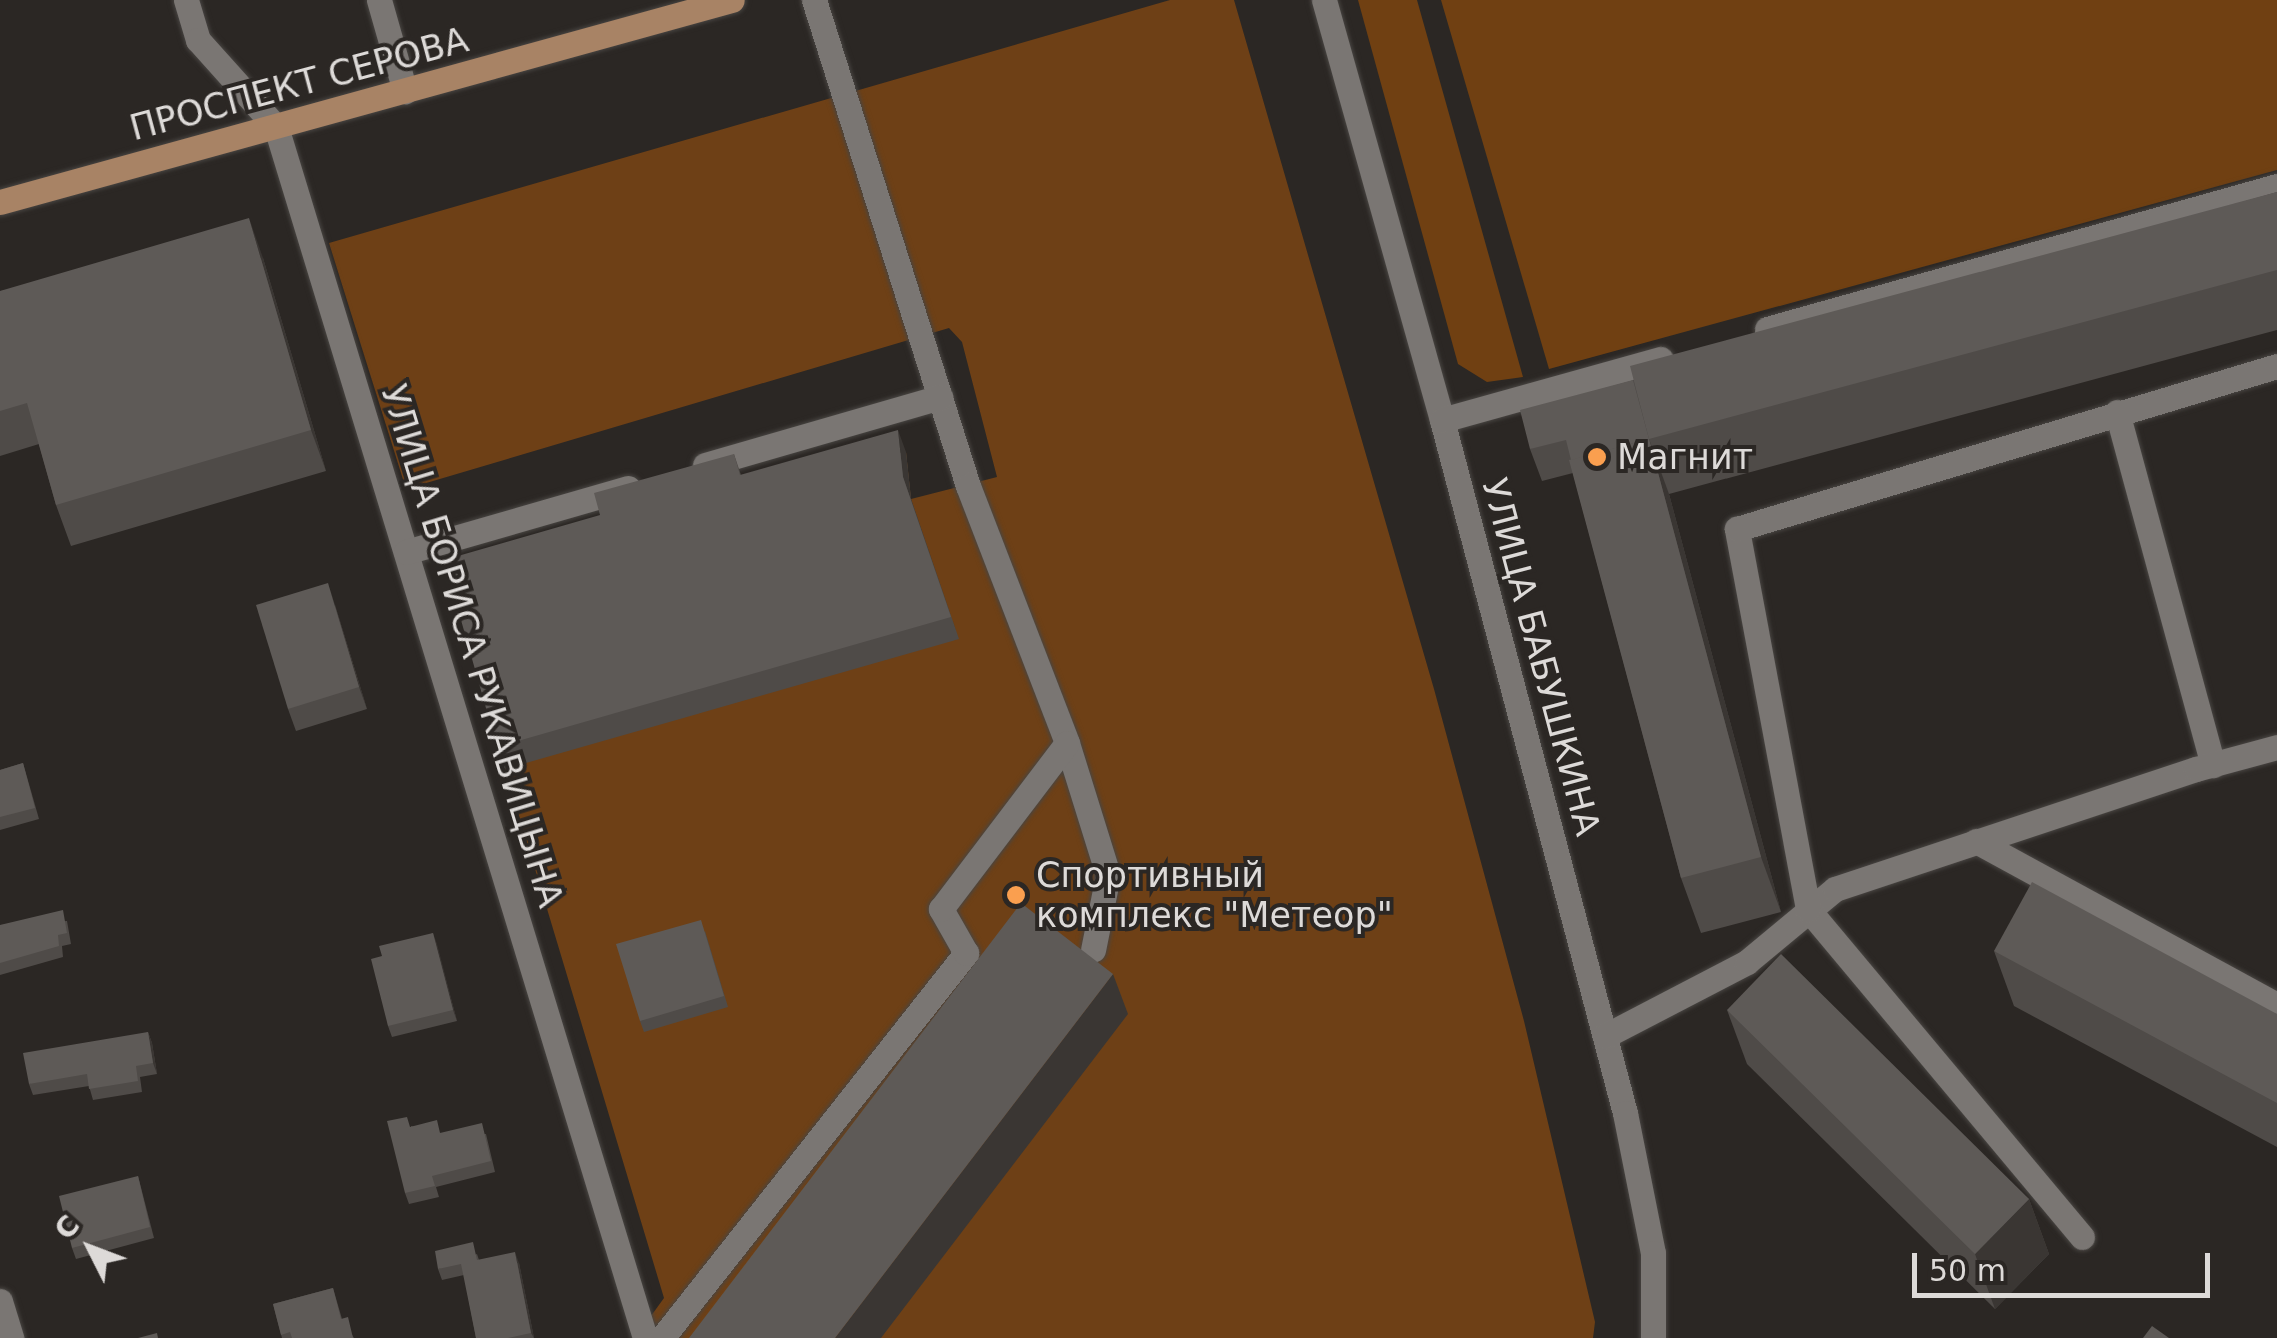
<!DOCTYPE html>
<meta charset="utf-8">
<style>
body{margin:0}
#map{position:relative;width:2277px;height:1338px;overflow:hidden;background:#2b2724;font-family:"DejaVu Sans",sans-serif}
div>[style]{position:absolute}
.green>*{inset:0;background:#6e4016}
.forest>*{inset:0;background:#704012}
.roads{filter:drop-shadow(0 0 2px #484542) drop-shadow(0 0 2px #484542)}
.minor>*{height:25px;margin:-12.5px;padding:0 12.5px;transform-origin:12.5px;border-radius:12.5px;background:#7a7673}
.major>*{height:25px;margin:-12.5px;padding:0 12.5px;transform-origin:12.5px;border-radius:12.5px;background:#a88365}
.wall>*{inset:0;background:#4f4b48}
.shaded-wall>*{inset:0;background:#3a3633}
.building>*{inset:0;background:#5e5a57}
.dots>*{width:28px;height:28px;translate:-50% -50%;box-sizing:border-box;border:5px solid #2b2724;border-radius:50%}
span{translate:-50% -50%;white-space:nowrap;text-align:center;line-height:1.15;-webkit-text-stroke:8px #2b2724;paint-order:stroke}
.street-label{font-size:35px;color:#dddad8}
.poi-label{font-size:35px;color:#dddad8}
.left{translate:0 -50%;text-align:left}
.north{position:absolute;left:40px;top:1198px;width:100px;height:100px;-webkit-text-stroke:8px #2b2724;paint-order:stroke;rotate:312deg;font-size:28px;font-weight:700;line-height:40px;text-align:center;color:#dddad8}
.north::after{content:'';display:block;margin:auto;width:35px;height:45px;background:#dddad8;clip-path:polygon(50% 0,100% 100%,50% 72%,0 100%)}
.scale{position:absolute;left:1912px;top:1253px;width:298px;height:45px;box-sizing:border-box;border:5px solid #dddad8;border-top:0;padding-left:12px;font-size:30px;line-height:35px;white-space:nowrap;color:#dddad8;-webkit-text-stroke:8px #2b2724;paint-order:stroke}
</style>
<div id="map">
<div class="green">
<div style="clip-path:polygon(1170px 0,1234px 0,1434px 689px,1524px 1021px,1595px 1322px,1593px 1338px,635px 1338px,664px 1298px,505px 769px,748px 497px,906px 452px,911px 499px,997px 477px,962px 342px,949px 328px,406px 489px,329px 243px)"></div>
</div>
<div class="forest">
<div style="clip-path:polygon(1358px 0,1417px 0,1523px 377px,1487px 382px,1458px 364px)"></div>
<div style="clip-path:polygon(1441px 0,2277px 0,2277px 170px,1549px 369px)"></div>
</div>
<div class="roads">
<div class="minor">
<div style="left:186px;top:0;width:42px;rotate:73.3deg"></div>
<div style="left:198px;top:40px;width:117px;rotate:48.1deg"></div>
<div style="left:276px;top:127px;width:1266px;rotate:73.05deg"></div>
<div style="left:379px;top:0;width:95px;rotate:74.1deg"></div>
<div style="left:814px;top:0;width:510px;rotate:72.42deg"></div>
<div style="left:968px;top:486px;width:275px;rotate:68.9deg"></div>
<div style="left:1067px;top:743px;width:138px;rotate:72.7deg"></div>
<div style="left:1108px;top:875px;width:76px;rotate:101.3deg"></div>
<div style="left:1324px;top:0;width:436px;rotate:74.3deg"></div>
<div style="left:1442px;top:420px;width:717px;rotate:75.21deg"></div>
<div style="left:1625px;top:1113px;width:143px;rotate:78.7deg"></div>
<div style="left:1653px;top:1253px;width:85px;rotate:90deg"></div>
<div style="left:1767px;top:329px;width:530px;rotate:-15.66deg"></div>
<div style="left:2117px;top:412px;width:366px;rotate:74.8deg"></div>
<div style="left:1442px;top:420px;width:227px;rotate:-15.6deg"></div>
<div style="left:705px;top:465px;width:245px;rotate:-16.1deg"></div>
<div style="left:406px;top:552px;width:231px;rotate:-16.1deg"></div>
<div style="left:1976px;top:841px;width:343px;rotate:28.6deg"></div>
<div style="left:1605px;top:1036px;width:160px;rotate:-27.5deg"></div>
<div style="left:1747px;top:962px;width:114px;rotate:-39.7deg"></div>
<div style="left:1835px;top:889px;width:380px;rotate:-18.4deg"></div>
<div style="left:2196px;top:769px;width:84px;rotate:-15.2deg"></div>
<div style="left:2082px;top:1237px;width:427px;rotate:-129.9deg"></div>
<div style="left:1808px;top:909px;width:387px;rotate:-100.6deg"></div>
<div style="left:1737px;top:529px;width:564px;rotate:-16.8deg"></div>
<div style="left:0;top:1301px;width:39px;rotate:73deg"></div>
<div style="left:662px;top:1338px;width:491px;rotate:-51.7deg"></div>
<div style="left:966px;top:953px;width:51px;rotate:-119.6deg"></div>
<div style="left:941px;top:909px;width:208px;rotate:-52.8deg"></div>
</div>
<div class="major">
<div style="left:0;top:202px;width:759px;rotate:-15.43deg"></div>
</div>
</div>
<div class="wall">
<div style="clip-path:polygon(2277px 192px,2277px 330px,1669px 494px,1781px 912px,1701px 933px,1681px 878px,1573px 473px,1542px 481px,1530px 449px,1633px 380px)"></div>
<div style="clip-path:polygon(263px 258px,326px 471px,71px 546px,56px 505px,39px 444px,0 456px,0 291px)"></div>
<div style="clip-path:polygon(906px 452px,911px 499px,959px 639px,505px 769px,497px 747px,734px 454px,741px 475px)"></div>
<div style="clip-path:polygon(335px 605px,367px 709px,296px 731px,288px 709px)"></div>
<div style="clip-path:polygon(23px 763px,39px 819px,0 830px,0 770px)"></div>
<div style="clip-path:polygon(67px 921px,71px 944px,62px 946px,63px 957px,0 975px,0 925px)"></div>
<div style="clip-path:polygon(705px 931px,728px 1007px,644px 1032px,640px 1021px)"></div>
<div style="clip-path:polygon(433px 933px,457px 1021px,392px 1037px,388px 1026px,382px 956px)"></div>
<div style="clip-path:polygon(1994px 951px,2277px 1014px,2277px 1147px,2014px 1006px)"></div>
<div style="clip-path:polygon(1727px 1010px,2029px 1199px,2049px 1254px,1995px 1309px,1747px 1064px)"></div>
<div style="clip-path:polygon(148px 1032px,152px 1043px,157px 1074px,140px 1077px,142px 1092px,93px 1100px,89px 1086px,33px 1095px,29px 1084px)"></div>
<div style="clip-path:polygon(411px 1126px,441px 1133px,486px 1134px,495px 1172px,436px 1187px,439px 1197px,409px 1204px,405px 1193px)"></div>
<div style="clip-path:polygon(138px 1176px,154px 1238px,76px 1259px,72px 1248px)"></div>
<div style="clip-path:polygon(477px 1254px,479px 1260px,519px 1263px,534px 1338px,476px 1338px,464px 1275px,442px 1280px,438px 1269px)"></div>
<div style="clip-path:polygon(333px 1288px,342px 1319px,354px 1338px,282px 1338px,273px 1304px)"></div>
</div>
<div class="shaded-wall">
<div style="clip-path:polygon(249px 218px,263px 258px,326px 471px,311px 430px)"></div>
<div style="clip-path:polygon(898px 430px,906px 452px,911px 499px,959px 639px,903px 477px)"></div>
<div style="clip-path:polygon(1649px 439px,1669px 494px,1781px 912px,1761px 857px)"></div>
<div style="clip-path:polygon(328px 583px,335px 605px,367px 709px,359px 687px)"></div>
<div style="clip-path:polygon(433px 933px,437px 944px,457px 1021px,453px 1010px)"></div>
<div style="clip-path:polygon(1113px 974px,1128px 1014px,881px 1338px,835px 1338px)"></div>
<div style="clip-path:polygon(148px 1032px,152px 1043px,157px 1074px,153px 1063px)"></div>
<div style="clip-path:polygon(2029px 1199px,2049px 1254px,1995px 1309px,1975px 1254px)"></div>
<div style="clip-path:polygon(515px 1252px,519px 1263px,534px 1338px,531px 1333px)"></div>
</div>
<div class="building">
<div style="clip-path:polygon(2277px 192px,2277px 270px,1649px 439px,1761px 857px,1681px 878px,1569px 460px,1649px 439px,1630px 366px)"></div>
<div style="clip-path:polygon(249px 218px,311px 430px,56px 505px,27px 403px,0 411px,0 291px)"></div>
<div style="clip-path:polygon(1633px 380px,1649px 439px,1571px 460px,1566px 440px,1530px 449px,1520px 410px)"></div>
<div style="clip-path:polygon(898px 430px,903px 477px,951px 617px,497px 747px,444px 560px,600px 515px,594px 493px,734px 454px,740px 475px)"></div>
<div style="clip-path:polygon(328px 583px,359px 687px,288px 709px,256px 605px)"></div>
<div style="clip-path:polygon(23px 763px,35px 808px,0 817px,0 770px)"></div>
<div style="clip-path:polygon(2032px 882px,2277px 1014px,2277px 1103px,1994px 951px)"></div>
<div style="clip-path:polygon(1021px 903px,1113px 974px,835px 1338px,689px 1338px)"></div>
<div style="clip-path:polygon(63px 910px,67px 933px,58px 935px,59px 946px,0 963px,0 925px)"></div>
<div style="clip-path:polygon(701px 920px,724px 996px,640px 1021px,616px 944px)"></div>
<div style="clip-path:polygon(433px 933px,453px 1010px,388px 1026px,371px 959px,382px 956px,379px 946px)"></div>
<div style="clip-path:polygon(1781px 954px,2029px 1199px,1975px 1254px,1727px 1010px)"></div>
<div style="clip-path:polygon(148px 1032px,153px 1063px,136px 1066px,138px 1081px,89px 1089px,87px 1074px,29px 1084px,23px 1053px)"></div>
<div style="clip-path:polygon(407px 1117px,410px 1127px,437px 1120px,440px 1133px,482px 1123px,491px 1161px,432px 1176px,435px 1186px,405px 1193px,387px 1121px)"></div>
<div style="clip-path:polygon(138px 1176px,150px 1227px,72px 1248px,59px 1196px)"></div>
<div style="clip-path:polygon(473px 1242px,477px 1260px,515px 1252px,531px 1333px,508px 1338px,476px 1338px,461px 1264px,438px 1269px,435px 1251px)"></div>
<div style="clip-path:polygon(333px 1288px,341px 1319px,348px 1317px,353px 1338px,292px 1338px,290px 1332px,281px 1335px,273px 1304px)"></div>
<div style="clip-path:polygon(2152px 1326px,2169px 1338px,2143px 1338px)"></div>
<div style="clip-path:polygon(157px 1333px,158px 1338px,138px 1338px)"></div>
</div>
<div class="dots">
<div style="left:1597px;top:457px;background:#fa9f4f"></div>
<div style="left:1016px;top:895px;background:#fa9f4f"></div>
</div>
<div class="street-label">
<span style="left:299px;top:84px;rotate:-15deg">ПРОСПЕКТ СЕРОВА</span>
<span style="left:472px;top:646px;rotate:73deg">УЛИЦА БОРИСА РУКАВИЦЫНА</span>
<span style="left:1541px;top:657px;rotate:75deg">УЛИЦА БАБУШКИНА</span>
</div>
<div class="poi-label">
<span class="left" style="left:1617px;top:457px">Магнит</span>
<span class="left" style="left:1036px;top:895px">Спортивный<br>комплекс "Метеор"</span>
</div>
<div class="north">С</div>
<div class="scale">50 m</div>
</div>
